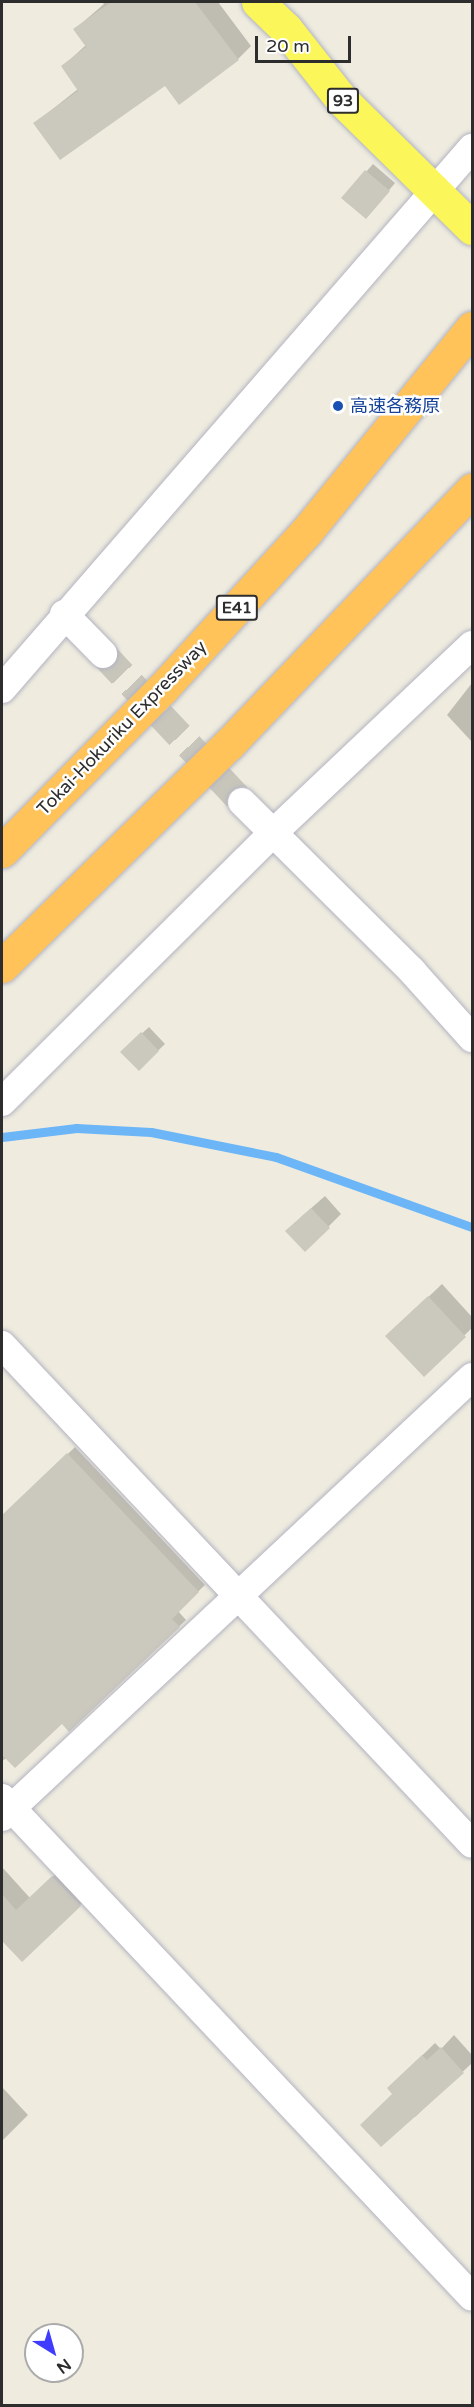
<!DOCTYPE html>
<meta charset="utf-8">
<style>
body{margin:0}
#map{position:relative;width:474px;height:2407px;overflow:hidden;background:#efecdf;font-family:"Varela Round","Noto Sans JP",sans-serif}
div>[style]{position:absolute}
.shadow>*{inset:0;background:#0003}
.stream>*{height:9px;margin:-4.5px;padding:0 4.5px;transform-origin:4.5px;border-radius:4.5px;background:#6cb6f7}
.building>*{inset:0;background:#cbc8be}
.street-tunnel>*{height:28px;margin-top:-14px;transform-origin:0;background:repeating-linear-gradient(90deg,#c8c6bb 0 28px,transparent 0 42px)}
.roads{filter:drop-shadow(0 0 2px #b3b3c1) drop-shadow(0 0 2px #b3b3c1)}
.street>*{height:28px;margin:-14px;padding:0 14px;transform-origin:14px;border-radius:14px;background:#fff}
.primary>*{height:33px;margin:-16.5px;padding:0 16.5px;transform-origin:16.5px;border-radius:16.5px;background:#fbf659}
.highway>*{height:33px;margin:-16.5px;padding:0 16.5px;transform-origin:16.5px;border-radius:16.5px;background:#ffc35a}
.dots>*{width:16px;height:16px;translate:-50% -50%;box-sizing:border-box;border:3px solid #fff;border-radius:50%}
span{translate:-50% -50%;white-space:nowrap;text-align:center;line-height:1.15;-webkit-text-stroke:5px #fff;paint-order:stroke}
.shield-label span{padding:2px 4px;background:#fff;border:2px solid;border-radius:4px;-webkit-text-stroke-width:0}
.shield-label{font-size:16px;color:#2d2d2d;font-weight:700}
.transit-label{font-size:18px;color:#164399}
.left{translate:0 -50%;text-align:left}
.street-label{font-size:18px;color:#2d2d2d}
.frame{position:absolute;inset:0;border:3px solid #2d2d2d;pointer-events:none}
.north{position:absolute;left:24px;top:2323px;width:60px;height:60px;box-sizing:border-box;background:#fff;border:2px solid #ababab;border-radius:50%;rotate:143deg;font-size:16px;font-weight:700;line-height:24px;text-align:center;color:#2d2d2d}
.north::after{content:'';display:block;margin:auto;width:21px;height:27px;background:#403cff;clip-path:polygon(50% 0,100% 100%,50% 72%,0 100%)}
.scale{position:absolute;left:255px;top:36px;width:96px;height:27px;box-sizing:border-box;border:3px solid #2d2d2d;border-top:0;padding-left:8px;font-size:18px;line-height:21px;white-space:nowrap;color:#2d2d2d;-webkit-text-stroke:4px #fff;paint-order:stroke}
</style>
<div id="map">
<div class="shadow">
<div style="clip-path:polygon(102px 2px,218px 2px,251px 46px,238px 59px,35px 123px,78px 89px,63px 66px,86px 45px,75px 29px,104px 4px)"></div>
<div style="clip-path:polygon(373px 164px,395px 183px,372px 211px,343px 198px)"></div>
<div style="clip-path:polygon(472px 683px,472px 742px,447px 715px)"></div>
<div style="clip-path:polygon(149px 1027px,165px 1044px,139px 1069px,122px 1052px)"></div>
<div style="clip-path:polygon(325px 1196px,341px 1214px,305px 1250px,300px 1218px)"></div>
<div style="clip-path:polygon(442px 1284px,472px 1317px,472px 1328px,424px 1375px,400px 1324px)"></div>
<div style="clip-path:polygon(75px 1447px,205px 1585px,178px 1611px,186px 1620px,69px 1730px,62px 1722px,2px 1761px,2px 1518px)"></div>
<div style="clip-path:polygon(66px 1864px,93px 1893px,22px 1960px,2px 1937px,2px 1867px,30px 1898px)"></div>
<div style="clip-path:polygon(454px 2035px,472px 2055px,472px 2063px,415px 2117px,394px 2094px,402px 2075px,435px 2043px,441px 2049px)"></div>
<div style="clip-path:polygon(2px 2087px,28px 2115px,2px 2141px)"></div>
</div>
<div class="stream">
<div style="left:2px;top:1137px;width:75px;rotate:-6.9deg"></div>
<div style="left:76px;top:1128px;width:75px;rotate:3.1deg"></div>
<div style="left:151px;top:1132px;width:127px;rotate:11.3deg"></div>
<div style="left:276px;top:1157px;width:208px;rotate:19.7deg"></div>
</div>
<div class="building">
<div style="clip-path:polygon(111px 2px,195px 2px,239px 60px,179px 105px,165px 86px,60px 160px,33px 123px,78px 91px,61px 66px,86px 47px,73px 29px)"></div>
<div style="clip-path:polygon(365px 170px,390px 191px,366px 219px,341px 198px)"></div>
<div style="clip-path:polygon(141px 1032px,159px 1051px,139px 1071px,120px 1052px)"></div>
<div style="clip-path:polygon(311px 1208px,330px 1228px,305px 1252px,285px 1231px)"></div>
<div style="clip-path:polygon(428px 1296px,466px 1337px,424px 1377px,385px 1336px)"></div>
<div style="clip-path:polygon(67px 1453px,199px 1592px,172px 1619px,180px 1627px,69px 1732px,62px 1724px,15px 1768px,2px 1755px,2px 1515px)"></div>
<div style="clip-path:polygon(52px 1876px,81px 1906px,22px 1962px,2px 1941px,2px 1894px,16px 1910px)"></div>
<div style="clip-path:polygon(441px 2047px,464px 2073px,381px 2147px,360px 2125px,392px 2094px,387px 2088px,422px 2055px,427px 2060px)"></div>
</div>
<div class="street-tunnel">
<div style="left:103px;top:654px;width:203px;rotate:46.8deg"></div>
</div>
<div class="roads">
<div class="street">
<div style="left:64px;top:614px;width:56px;rotate:45.7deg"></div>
<div style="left:2px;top:689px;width:717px;rotate:-49.02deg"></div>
<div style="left:242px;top:802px;width:240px;rotate:44.8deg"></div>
<div style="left:412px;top:971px;width:90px;rotate:48.2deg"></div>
<div style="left:2px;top:1102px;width:380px;rotate:-44.8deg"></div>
<div style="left:272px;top:834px;width:275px;rotate:-43.4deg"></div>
<div style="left:2px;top:1345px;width:685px;rotate:46.71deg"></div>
<div style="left:2px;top:1798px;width:685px;rotate:46.71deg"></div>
<div style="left:2px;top:1817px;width:644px;rotate:-43.11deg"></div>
</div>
<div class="primary">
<div style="left:258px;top:2px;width:39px;rotate:44deg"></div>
<div style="left:286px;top:29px;width:89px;rotate:51.8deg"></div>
<div style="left:341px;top:99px;width:184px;rotate:44.6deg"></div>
</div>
<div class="highway">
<div style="left:2px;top:851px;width:228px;rotate:-45.4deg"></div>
<div style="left:162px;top:689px;width:213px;rotate:-47.5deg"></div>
<div style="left:306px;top:532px;width:263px;rotate:-50.9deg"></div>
<div style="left:2px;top:966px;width:318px;rotate:-44.4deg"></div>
<div style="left:229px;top:744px;width:352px;rotate:-46.3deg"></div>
</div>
</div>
<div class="dots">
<div style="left:338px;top:406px;background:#1a4fb4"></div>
</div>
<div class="shield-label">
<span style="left:343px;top:101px">93</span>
<span style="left:237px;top:608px">E41</span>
</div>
<div class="transit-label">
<span class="left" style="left:350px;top:406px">高速各務原</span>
</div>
<div class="street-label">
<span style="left:122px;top:728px;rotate:-46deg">Tokai-Hokuriku Expressway</span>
</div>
<div class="frame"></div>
<div class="north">N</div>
<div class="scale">20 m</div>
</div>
